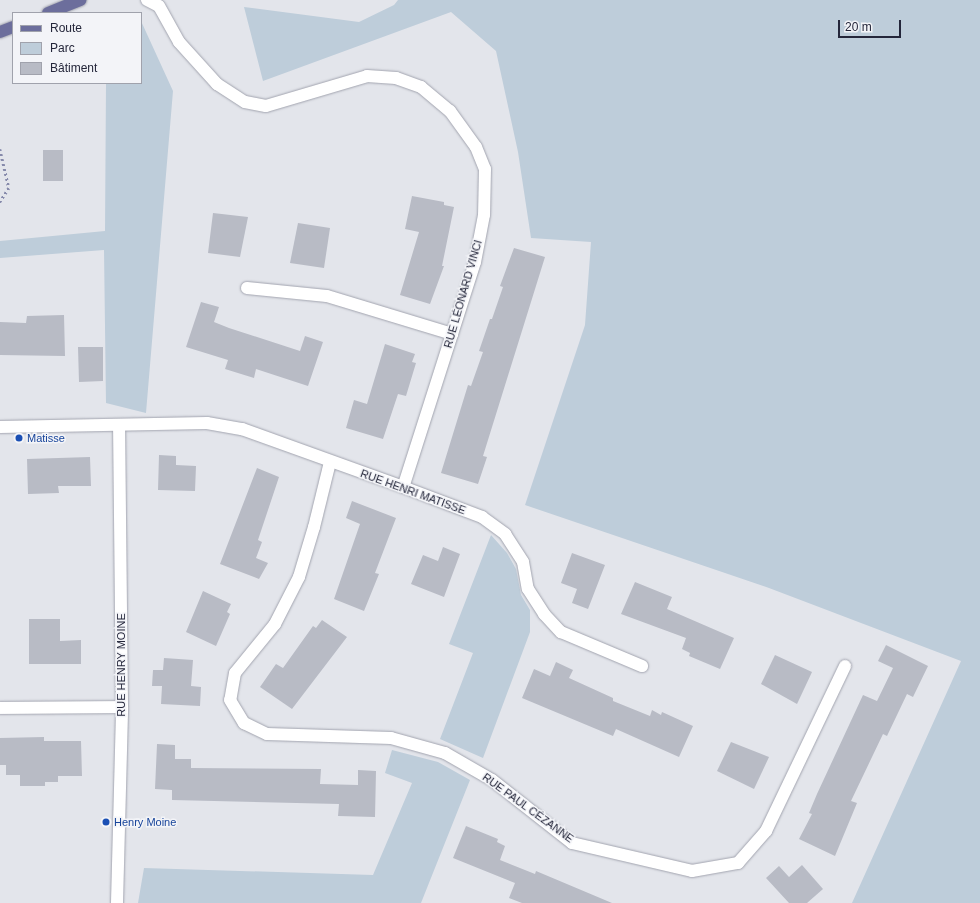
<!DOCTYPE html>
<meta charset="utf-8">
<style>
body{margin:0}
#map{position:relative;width:980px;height:903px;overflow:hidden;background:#e3e5eb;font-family:Arial,sans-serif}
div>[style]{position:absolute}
.green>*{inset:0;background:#becdda}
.building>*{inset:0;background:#b8bbc5}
.path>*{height:2.5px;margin-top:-1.25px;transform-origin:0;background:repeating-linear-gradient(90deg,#868aab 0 2px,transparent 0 5px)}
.roads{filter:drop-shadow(0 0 1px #a2a4af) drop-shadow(0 0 1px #a2a4af)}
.street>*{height:12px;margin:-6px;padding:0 6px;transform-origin:6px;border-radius:6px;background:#fff}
.primary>*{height:12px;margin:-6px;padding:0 6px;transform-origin:6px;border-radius:6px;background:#6c6e9c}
.dots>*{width:11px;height:11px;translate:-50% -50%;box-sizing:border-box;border:2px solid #f3f4f8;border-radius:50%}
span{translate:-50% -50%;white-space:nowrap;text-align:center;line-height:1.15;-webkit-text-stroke:3px #f3f4f8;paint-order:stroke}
.street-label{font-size:11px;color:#24263a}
.transit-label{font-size:11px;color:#164399}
.left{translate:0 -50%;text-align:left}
.legend{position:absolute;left:12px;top:12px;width:130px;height:72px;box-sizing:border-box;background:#f3f4f8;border:1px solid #a0a2ac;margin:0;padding:5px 7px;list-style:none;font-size:12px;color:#24263a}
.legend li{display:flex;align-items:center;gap:8px;height:20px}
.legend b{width:20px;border:1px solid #a0a2ac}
.scale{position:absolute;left:838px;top:20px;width:63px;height:18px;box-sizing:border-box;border:2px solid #24263a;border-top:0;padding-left:5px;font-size:12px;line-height:14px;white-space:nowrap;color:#24263a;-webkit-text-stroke:3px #f3f4f8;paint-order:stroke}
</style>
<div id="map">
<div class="green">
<div style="clip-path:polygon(398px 0,980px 0,980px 903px,852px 903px,961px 661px,769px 588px,525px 505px,585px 325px,591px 242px,531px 238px,518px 152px,496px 51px,451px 12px,263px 81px,244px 7px,359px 22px,394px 5px)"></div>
<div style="clip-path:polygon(141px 21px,173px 91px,146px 413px,106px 403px,104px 250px,0 258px,0 241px,105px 231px,106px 83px,141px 83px)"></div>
<div style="clip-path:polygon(491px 535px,507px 553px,516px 569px,521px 595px,530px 610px,530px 632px,483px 758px,440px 739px,473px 653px,449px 644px)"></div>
<div style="clip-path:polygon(392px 750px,438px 762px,470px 780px,421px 903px,138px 903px,144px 868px,373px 875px,412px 783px,385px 773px)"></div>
</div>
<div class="building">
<div style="clip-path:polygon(43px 150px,63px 150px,63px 181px,43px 181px)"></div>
<div style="clip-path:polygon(412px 196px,444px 202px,444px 205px,454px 207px,442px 266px,444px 266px,430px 304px,400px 295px,419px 232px,405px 229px)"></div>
<div style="clip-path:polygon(213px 213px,248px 217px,240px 257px,208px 253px)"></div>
<div style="clip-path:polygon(298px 223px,330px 228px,324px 268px,290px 263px)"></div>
<div style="clip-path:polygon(514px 248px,545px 257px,483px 456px,487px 457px,478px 484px,441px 473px,468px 385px,471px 386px,483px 352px,479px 351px,490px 319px,492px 319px,503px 287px,500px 286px)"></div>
<div style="clip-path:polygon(201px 302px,219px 307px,214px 322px,229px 328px,300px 351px,305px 336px,323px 342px,308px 386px,256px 369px,254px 378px,225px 369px,228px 360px,186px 347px)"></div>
<div style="clip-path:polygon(64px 315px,65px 356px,0 355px,0 322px,26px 323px,27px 316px)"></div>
<div style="clip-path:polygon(385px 344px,415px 354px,412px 362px,416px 363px,406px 396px,398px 394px,383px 439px,346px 428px,354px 400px,367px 404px)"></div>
<div style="clip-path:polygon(78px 347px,103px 347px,103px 381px,79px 382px)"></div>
<div style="clip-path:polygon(159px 455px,176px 456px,176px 465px,196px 466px,195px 491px,158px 490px)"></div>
<div style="clip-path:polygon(90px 457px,91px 486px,58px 486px,59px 493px,28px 494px,27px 459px)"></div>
<div style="clip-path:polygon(257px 468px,279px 477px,258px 540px,262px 542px,256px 558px,268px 563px,259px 579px,220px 564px)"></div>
<div style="clip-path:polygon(352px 501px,396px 518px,375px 573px,379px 574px,364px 611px,334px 599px,360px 524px,346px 518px)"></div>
<div style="clip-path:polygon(443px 547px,460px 554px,444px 597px,411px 584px,423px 555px,438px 561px)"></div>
<div style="clip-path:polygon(572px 553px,605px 565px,588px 609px,572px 603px,577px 589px,561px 583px)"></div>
<div style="clip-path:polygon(635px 582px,672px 597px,667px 609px,734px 638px,720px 669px,689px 656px,690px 653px,682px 649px,686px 638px,621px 614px)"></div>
<div style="clip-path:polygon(203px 591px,231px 604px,227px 612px,230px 614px,216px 646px,186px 632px)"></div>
<div style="clip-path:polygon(29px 619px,60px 619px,60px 641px,81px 640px,81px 664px,29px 664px)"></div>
<div style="clip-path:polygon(322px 620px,347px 637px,292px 709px,260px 687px,276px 664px,283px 668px,313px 626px,316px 628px)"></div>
<div style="clip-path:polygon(886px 645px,928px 666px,913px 697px,907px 694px,887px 736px,883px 734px,851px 801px,857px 803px,835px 856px,799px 839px,812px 814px,809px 813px,817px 794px,863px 695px,877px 701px,893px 668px,878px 661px)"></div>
<div style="clip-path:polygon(775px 655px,812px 672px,797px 704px,761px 684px)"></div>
<div style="clip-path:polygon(164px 658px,193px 660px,191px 686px,201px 687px,200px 706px,161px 704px,162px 686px,152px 686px,153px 670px,163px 670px)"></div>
<div style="clip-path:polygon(556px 662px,573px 670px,569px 678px,613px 698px,613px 701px,650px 716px,652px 710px,661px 715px,662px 712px,693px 726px,679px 757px,616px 729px,613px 736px,522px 698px,534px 669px,550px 676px)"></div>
<div style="clip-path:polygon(44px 737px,44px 741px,81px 741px,82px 776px,58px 776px,58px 782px,45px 782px,45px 786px,20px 786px,20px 775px,6px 775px,6px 765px,0 765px,0 738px)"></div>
<div style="clip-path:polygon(731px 742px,769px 757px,754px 789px,717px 771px)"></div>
<div style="clip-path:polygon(157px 744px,175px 745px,175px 759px,191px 759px,191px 768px,321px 769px,320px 784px,358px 785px,358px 770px,376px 771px,375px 817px,338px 816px,339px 804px,172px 800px,172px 790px,155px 789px)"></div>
<div style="clip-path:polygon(466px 826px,498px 839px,497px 842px,505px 846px,500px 860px,535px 874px,536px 871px,612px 903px,522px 903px,509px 898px,515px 883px,453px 858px)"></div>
<div style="clip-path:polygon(802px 865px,823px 889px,807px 903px,789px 903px,766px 878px,779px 866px,789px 877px)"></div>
</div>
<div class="path">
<div style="left:0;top:149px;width:40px;rotate:77deg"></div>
<div style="left:9px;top:188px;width:17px;rotate:123deg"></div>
</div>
<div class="roads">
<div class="street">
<div style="left:147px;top:0;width:13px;rotate:27deg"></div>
<div style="left:159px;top:6px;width:41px;rotate:60.9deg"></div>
<div style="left:179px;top:42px;width:57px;rotate:47.9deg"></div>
<div style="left:217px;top:84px;width:33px;rotate:33deg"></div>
<div style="left:245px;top:102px;width:21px;rotate:11deg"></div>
<div style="left:266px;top:106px;width:105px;rotate:-16.5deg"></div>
<div style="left:367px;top:76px;width:29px;rotate:4deg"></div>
<div style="left:396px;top:78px;width:27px;rotate:20deg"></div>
<div style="left:421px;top:87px;width:38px;rotate:40deg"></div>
<div style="left:450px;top:111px;width:44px;rotate:54.2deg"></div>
<div style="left:476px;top:147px;width:24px;rotate:68deg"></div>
<div style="left:485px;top:169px;width:46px;rotate:91.2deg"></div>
<div style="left:484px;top:215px;width:48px;rotate:100.8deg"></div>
<div style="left:475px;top:262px;width:236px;rotate:107.7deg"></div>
<div style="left:247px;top:288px;width:80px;rotate:5.7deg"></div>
<div style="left:327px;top:296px;width:131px;rotate:16.9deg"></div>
<div style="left:0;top:427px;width:207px;rotate:-1.1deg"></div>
<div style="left:207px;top:423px;width:36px;rotate:10deg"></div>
<div style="left:242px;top:429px;width:171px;rotate:19.8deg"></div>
<div style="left:403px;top:487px;width:85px;rotate:20.8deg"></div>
<div style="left:482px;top:517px;width:29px;rotate:36deg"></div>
<div style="left:505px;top:534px;width:33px;rotate:57deg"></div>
<div style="left:523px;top:562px;width:27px;rotate:80deg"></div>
<div style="left:528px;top:589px;width:30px;rotate:57deg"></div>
<div style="left:544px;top:614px;width:25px;rotate:47deg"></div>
<div style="left:561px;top:632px;width:88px;rotate:22.8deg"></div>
<div style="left:330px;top:462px;width:67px;rotate:103.8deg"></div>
<div style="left:314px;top:527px;width:52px;rotate:106.7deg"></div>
<div style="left:299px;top:577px;width:53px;rotate:117.1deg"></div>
<div style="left:275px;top:624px;width:63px;rotate:129.2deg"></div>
<div style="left:235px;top:673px;width:27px;rotate:100deg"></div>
<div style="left:230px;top:700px;width:27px;rotate:59deg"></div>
<div style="left:244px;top:723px;width:25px;rotate:26deg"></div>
<div style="left:267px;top:734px;width:124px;rotate:1.8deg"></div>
<div style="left:391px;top:738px;width:56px;rotate:15.5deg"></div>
<div style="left:445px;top:753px;width:54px;rotate:29.9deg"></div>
<div style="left:492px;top:780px;width:102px;rotate:38.2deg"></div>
<div style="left:572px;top:843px;width:123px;rotate:13.1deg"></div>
<div style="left:692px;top:871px;width:47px;rotate:-9.9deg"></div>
<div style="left:738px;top:863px;width:43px;rotate:-48.8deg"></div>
<div style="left:766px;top:831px;width:183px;rotate:-64.4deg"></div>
<div style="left:0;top:708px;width:122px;rotate:-0.5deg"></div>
<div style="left:117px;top:903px;width:196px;rotate:-88.5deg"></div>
<div style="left:122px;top:707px;width:281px;rotate:-90.6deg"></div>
</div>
<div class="primary">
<div style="left:48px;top:13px;width:35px;rotate:-22deg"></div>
<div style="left:0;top:32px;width:14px;rotate:-21deg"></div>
</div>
</div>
<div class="dots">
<div style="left:19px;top:438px;background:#1a4fb4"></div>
<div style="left:106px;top:822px;background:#1a4fb4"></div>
</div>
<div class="street-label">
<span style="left:463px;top:294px;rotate:-74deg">RUE LÉONARD VINCI</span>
<span style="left:413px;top:492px;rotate:20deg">RUE HENRI MATISSE</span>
<span style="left:121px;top:665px;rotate:-90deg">RUE HENRY MOINE</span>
<span style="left:528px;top:808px;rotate:36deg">RUE PAUL CÉZANNE</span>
</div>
<div class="transit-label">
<span class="left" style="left:27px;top:438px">Matisse</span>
<span class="left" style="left:114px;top:822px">Henry Moine</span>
</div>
<ul class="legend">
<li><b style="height:5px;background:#6c6e9c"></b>Route</li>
<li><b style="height:11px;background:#becdda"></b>Parc</li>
<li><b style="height:11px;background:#b8bbc5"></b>Bâtiment</li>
</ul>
<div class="scale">20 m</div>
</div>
